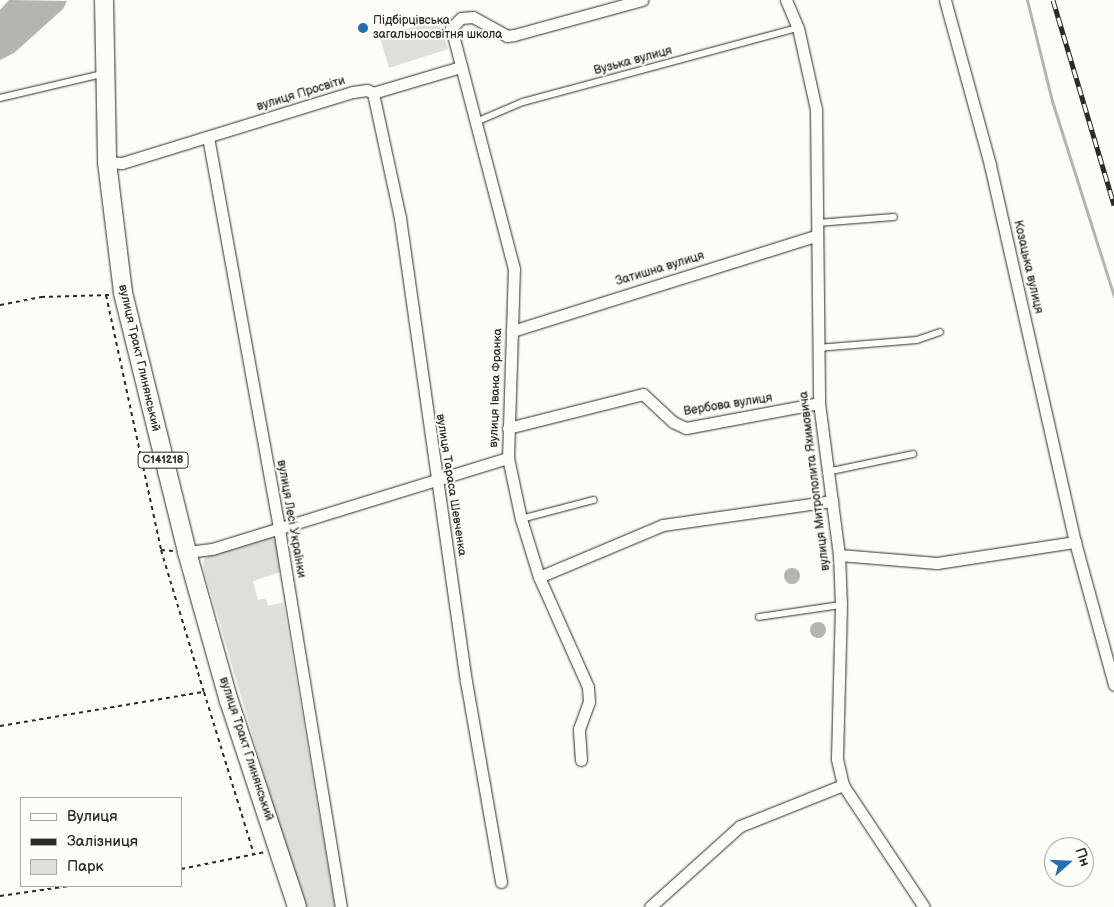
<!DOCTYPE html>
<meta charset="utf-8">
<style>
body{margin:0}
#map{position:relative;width:1114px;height:907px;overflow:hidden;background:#fdfcf7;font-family:"Balsamiq Sans",sans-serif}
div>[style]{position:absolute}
.green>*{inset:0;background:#dfdeda}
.water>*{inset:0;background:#b5b4b1}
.round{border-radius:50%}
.stream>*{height:3px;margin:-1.5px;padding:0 1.5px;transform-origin:1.5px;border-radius:1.5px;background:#b5b4b1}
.path>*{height:2px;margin-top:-1px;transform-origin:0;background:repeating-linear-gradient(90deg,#2b2b2b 0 4px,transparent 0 8px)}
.roads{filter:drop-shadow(0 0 1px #2b2b2b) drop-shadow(0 0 1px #2b2b2b)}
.lane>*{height:5.5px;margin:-2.75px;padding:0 2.75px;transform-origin:2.75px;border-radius:2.75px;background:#fdfcf7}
.street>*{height:11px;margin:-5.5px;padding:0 5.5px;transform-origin:5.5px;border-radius:5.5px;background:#fdfcf7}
.primary>*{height:18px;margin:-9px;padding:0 9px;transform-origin:9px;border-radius:9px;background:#fdfcf7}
.rail>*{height:5px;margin-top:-2.5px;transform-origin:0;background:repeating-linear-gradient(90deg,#fdfcf7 0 9px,#2b2b2b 0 18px);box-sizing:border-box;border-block:1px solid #2b2b2b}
.dots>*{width:14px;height:14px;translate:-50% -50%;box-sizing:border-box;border:2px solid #fdfcf7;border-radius:50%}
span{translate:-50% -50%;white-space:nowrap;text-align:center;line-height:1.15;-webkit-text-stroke:4px #fdfcf7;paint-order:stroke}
.shield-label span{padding:1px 4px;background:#fdfcf7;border:1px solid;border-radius:4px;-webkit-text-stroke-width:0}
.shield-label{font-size:11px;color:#2b2b2b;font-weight:700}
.poi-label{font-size:12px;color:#2b2b2b}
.left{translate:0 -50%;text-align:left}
.street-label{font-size:12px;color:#2b2b2b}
.legend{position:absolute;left:20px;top:797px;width:162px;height:90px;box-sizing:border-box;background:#fdfcf7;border:1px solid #a9a8a5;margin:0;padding:6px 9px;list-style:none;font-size:15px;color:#2b2b2b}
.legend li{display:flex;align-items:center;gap:10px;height:25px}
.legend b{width:25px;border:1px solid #a9a8a5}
.north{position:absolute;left:1044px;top:837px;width:50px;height:50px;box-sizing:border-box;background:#fdfcf7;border:1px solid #a9a8a5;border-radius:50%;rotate:70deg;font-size:14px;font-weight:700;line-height:20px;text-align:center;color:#2b2b2b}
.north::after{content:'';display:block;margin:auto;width:18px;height:22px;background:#1f6fb2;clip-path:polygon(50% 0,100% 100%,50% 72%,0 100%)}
</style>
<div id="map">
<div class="green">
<div style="clip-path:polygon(438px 19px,448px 49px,389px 68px,380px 38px)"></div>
<div style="clip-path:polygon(270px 536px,276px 541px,280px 572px,253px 581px,258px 600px,266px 598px,268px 606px,283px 602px,335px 907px,303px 907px,203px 567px,204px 559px,208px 556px)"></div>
</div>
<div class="water">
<div style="clip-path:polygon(9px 0,67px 1px,63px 9px,14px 53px,0 60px,0 10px)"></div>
<div class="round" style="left:784px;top:568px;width:16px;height:16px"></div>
<div class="round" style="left:810px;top:622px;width:16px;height:16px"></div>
</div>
<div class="stream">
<div style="left:1027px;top:0;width:104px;rotate:76.1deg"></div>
<div style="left:1052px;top:101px;width:205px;rotate:72.4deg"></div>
</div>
<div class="path">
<div style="left:106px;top:295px;width:261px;rotate:77.8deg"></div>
<div style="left:0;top:305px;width:42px;rotate:-11deg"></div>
<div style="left:41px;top:297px;width:69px;rotate:-1.7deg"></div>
<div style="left:173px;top:551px;width:12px;rotate:-175deg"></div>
<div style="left:161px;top:550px;width:148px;rotate:73.2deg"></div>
<div style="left:0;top:726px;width:207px;rotate:-9.5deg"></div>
<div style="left:204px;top:692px;width:170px;rotate:72.9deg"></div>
<div style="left:181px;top:869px;width:86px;rotate:-11.4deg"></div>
<div style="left:0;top:896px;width:70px;rotate:-8.2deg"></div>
</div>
<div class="roads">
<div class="lane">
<div style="left:0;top:98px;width:105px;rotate:-13.2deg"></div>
<div style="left:476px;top:122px;width:51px;rotate:-23.1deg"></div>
<div style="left:523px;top:102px;width:285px;rotate:-15.1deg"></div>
<div style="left:817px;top:223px;width:77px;rotate:-4.5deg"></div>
<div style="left:817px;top:348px;width:100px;rotate:-4.6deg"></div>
<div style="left:917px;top:340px;width:24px;rotate:-19deg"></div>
<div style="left:827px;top:472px;width:88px;rotate:-11.8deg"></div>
<div style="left:521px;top:519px;width:75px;rotate:-14.6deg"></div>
<div style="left:759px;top:617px;width:83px;rotate:-8.3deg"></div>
</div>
<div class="street">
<div style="left:786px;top:0;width:30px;rotate:67deg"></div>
<div style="left:798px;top:28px;width:83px;rotate:77.5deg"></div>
<div style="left:816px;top:109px;width:294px;rotate:89.4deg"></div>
<div style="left:819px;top:403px;width:153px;rotate:82.5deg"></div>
<div style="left:839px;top:555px;width:50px;rotate:87.7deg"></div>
<div style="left:841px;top:605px;width:154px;rotate:91.5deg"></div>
<div style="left:837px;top:759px;width:27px;rotate:77deg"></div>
<div style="left:843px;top:785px;width:146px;rotate:56.4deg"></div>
<div style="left:945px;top:0;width:171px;rotate:74.7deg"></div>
<div style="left:990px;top:165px;width:386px;rotate:77.3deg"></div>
<div style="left:1075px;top:542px;width:148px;rotate:74.7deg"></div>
<div style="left:373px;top:93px;width:128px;rotate:77.8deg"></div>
<div style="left:400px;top:218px;width:468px;rotate:81.9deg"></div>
<div style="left:466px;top:681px;width:204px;rotate:80.1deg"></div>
<div style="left:208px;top:137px;width:398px;rotate:79.7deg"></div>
<div style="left:279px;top:529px;width:383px;rotate:80.7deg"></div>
<div style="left:107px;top:162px;width:15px;rotate:4deg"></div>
<div style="left:122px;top:163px;width:242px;rotate:-17.1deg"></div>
<div style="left:353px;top:92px;width:14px;rotate:-8deg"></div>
<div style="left:367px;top:90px;width:7px;rotate:27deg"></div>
<div style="left:373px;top:93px;width:92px;rotate:-16.5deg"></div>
<div style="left:512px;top:331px;width:318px;rotate:-17.4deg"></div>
<div style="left:508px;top:428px;width:139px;rotate:-14.1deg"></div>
<div style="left:643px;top:394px;width:41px;rotate:43deg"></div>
<div style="left:673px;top:422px;width:14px;rotate:25deg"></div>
<div style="left:686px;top:428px;width:135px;rotate:-10.6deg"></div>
<div style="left:187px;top:552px;width:25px;rotate:-7deg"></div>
<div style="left:212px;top:549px;width:310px;rotate:-17.1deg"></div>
<div style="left:839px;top:555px;width:98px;rotate:4.7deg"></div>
<div style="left:937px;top:563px;width:140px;rotate:-8.7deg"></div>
<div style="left:539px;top:577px;width:134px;rotate:-22.8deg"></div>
<div style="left:663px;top:525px;width:171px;rotate:-8.1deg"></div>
<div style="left:581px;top:760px;width:31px;rotate:-94deg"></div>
<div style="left:579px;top:729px;width:29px;rotate:-70deg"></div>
<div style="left:589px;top:702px;width:15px;rotate:-94deg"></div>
<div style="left:588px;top:687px;width:120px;rotate:-114deg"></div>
<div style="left:539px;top:577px;width:61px;rotate:-107.2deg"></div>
<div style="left:521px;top:519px;width:62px;rotate:-102deg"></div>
<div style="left:508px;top:458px;width:189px;rotate:-88.2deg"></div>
<div style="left:514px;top:269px;width:249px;rotate:-104.6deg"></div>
<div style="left:451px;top:28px;width:14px;rotate:-45deg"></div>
<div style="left:461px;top:18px;width:12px;rotate:-5deg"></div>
<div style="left:473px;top:17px;width:39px;rotate:29deg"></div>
<div style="left:507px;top:36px;width:7px;rotate:-8deg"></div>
<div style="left:514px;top:35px;width:133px;rotate:-15.3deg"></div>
<div style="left:650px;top:907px;width:121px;rotate:-42deg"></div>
<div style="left:740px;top:826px;width:111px;rotate:-21.7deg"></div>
</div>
<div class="primary">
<div style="left:104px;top:0;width:162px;rotate:88.9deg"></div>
<div style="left:107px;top:162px;width:132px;rotate:83deg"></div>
<div style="left:123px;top:293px;width:267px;rotate:76.1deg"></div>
<div style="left:187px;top:552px;width:155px;rotate:74.3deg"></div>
<div style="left:229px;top:701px;width:217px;rotate:71.7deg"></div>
</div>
</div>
<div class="rail">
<div style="left:1053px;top:0;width:214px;rotate:73.4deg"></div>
</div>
<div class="dots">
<div style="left:363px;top:28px;background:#1f6fb2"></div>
</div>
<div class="shield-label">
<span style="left:163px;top:460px">С141218</span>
</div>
<div class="poi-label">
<span class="left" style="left:373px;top:28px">Підбірцівська<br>загальноосвітня школа</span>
</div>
<div class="street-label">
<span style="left:633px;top:61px;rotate:-15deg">Вузька вулиця</span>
<span style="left:301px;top:94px;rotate:-17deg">вулиця Просвіти</span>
<span style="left:1028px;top:267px;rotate:77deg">Козацька вулиця</span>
<span style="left:660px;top:269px;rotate:-17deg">Затишна вулиця</span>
<span style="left:139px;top:358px;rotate:77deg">вулиця Тракт Глинянський</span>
<span style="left:496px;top:388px;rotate:-88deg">вулиця Івана Франка</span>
<span style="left:728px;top:405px;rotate:-9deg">Вербова вулиця</span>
<span style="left:815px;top:481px;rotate:-97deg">вулиця Митрополита Яхимовича</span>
<span style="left:451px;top:485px;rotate:81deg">вулиця Тараса Шевченка</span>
<span style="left:291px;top:519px;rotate:80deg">вулиця Лесі Українки</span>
<span style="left:246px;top:749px;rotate:72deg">вулиця Тракт Глинянський</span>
</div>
<ul class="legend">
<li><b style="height:6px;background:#fdfcf7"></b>Вулиця</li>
<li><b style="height:6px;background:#2b2b2b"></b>Залізниця</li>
<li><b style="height:14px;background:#dfdeda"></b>Парк</li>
</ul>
<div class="north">Пн</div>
</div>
